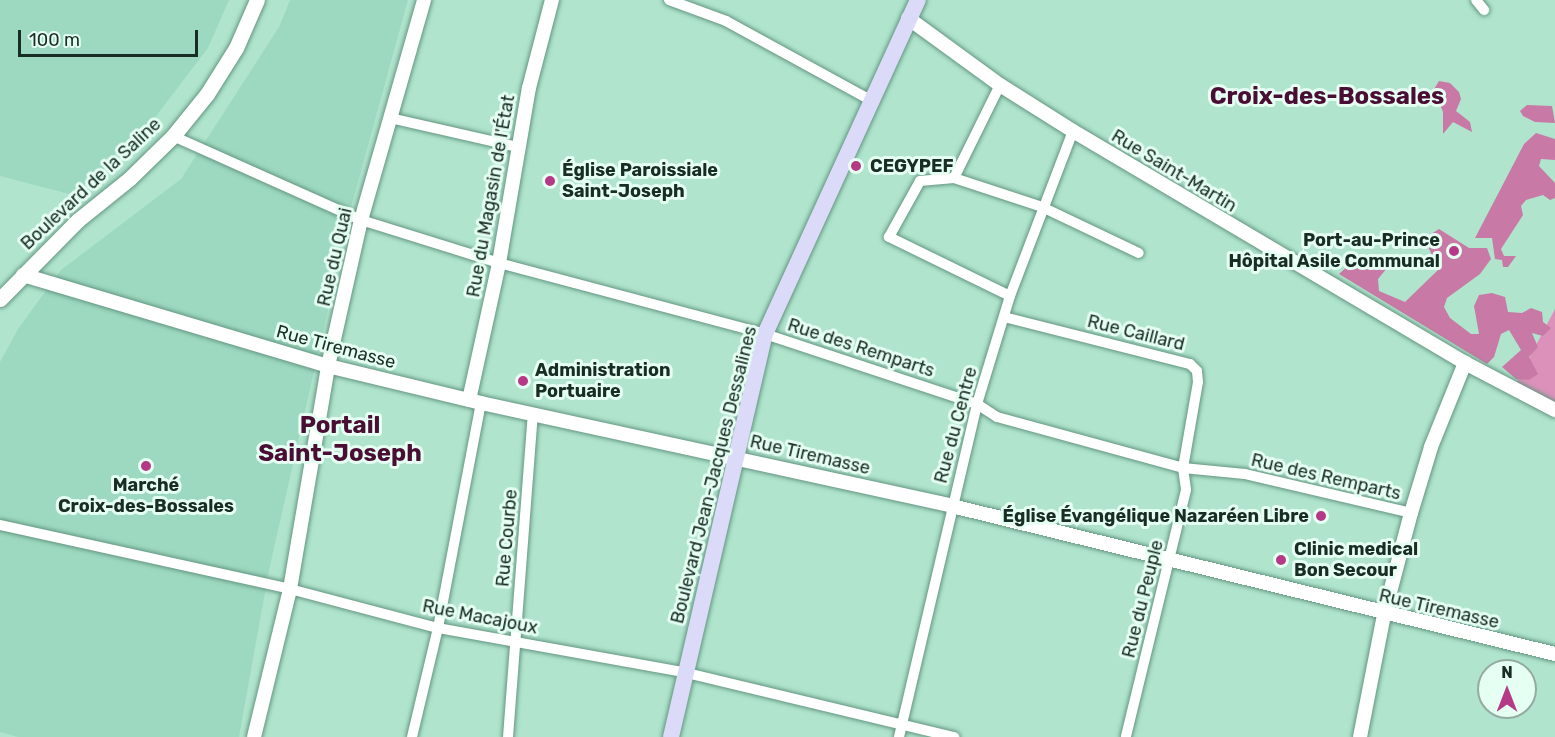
<!DOCTYPE html>
<meta charset="utf-8">
<style>
body{margin:0}
#map{position:relative;width:1555px;height:737px;overflow:hidden;background:#b0e4cd;font-family:Rubik,sans-serif}
div>[style]{position:absolute}
.built>*{inset:0;background:#9dd9c0}
.green>*{inset:0;background:#dc91ba}
.forest>*{inset:0;background:#c979a5}
.roads{filter:drop-shadow(0 0 2px #649681) drop-shadow(0 0 2px #649681)}
.minor>*{height:10px;margin:-5px;padding:0 5px;transform-origin:5px;border-radius:5px;background:#fff}
.tertiary>*{height:14px;margin:-7px;padding:0 7px;transform-origin:7px;border-radius:7px;background:#fff}
.secondary>*{height:15px;margin:-7.5px;padding:0 7.5px;transform-origin:7.5px;border-radius:7.5px;background:#fff}
.primary>*{height:16px;margin:-8px;padding:0 8px;transform-origin:8px;border-radius:8px;background:#dbdaf9}
.dots>*{width:16px;height:16px;translate:-50% -50%;box-sizing:border-box;border:3px solid #e5fff3;border-radius:50%}
span{translate:-50% -50%;white-space:nowrap;text-align:center;line-height:1.15;-webkit-text-stroke:6px #e5fff3;paint-order:stroke}
.poi-label{font-size:18px;color:#182d24;font-weight:700}
.left{translate:0 -50%;text-align:left}
.right{translate:-100% -50%;text-align:right}
.street-label{font-size:18px;color:#182d24}
.district-label{font-size:24px;color:#4a0e34;font-weight:700}
.north{position:absolute;left:1477px;top:659px;width:60px;height:60px;box-sizing:border-box;background:#e5fff3;border:2px solid #93aba0;border-radius:50%;rotate:0deg;font-size:16px;font-weight:700;line-height:24px;text-align:center;color:#182d24}
.north::after{content:'';display:block;margin:auto;width:21px;height:27px;background:#b63987;clip-path:polygon(50% 0,100% 100%,50% 72%,0 100%)}
.scale{position:absolute;left:18px;top:30px;width:180px;height:27px;box-sizing:border-box;border:3px solid #182d24;border-top:0;padding-left:8px;font-size:18px;line-height:21px;white-space:nowrap;color:#182d24;-webkit-text-stroke:4px #e5fff3;paint-order:stroke}
</style>
<div id="map">
<div class="built">
<div style="clip-path:polygon(0 0,229px 0,208px 48px,134px 145px,73px 195px,0 176px)"></div>
<div style="clip-path:polygon(290px 0,408px 0,352px 204px,269px 570px,239px 737px,18px 737px,0 732px,0 362px,18px 329px,61px 270px,181px 179px,279px 27px)"></div>
</div>
<div class="green">
<div style="clip-path:polygon(1555px 309px,1555px 414px,1514px 387px)"></div>
</div>
<div class="forest">
<div style="clip-path:polygon(1439px 81px,1450px 83px,1459px 92px,1461px 99px,1456px 111px,1470px 122px,1472px 132px,1453px 122px,1443px 134px,1443px 112px,1434px 89px)"></div>
<div style="clip-path:polygon(1527px 105px,1552px 106px,1555px 123px,1535px 122px,1523px 116px,1520px 111px)"></div>
<div style="clip-path:polygon(1536px 133px,1555px 139px,1555px 160px,1541px 159px,1539px 166px,1555px 183px,1555px 198px,1550px 200px,1543px 195px,1526px 200px,1521px 206px,1523px 215px,1501px 249px,1504px 256px,1516px 256px,1508px 267px,1503px 267px,1502px 260px,1495px 259px,1492px 238px,1475px 238px,1524px 144px)"></div>
<div style="clip-path:polygon(1439px 229px,1469px 248px,1487px 248px,1491px 259px,1480px 274px,1447px 298px,1444px 307px,1450px 318px,1471px 334px,1479px 334px,1474px 306px,1479px 295px,1492px 293px,1505px 297px,1508px 312px,1522px 313px,1531px 308px,1542px 312px,1543px 322px,1551px 328px,1543px 336px,1532px 333px,1538px 347px,1529px 357px,1538px 374px,1529px 380px,1516px 379px,1502px 367px,1521px 350px,1509px 330px,1501px 334px,1494px 357px,1487px 364px,1339px 274px,1350px 264px,1363px 263px,1377px 270px,1380px 262px,1387px 268px,1378px 279px,1379px 291px,1405px 302px,1438px 270px,1428px 246px,1431px 234px)"></div>
</div>
<div class="roads">
<div class="minor">
<div style="left:669px;top:0;width:61px;rotate:20.2deg"></div>
<div style="left:726px;top:21px;width:169px;rotate:28.7deg"></div>
<div style="left:1476px;top:0;width:13px;rotate:51deg"></div>
<div style="left:390px;top:118px;width:131px;rotate:12.8deg"></div>
<div style="left:173px;top:136px;width:206px;rotate:24.1deg"></div>
<div style="left:361px;top:220px;width:145px;rotate:17.3deg"></div>
<div style="left:499px;top:263px;width:275px;rotate:14.9deg"></div>
<div style="left:765px;top:334px;width:223px;rotate:18.3deg"></div>
<div style="left:977px;top:404px;width:24px;rotate:33deg"></div>
<div style="left:997px;top:417px;width:193px;rotate:15.3deg"></div>
<div style="left:1183px;top:468px;width:62px;rotate:5.5deg"></div>
<div style="left:1245px;top:474px;width:171px;rotate:13.2deg"></div>
<div style="left:954px;top:178px;width:104px;rotate:-63.7deg"></div>
<div style="left:1010px;top:296px;width:135px;rotate:-154deg"></div>
<div style="left:889px;top:237px;width:64px;rotate:-61deg"></div>
<div style="left:920px;top:181px;width:34px;rotate:-5deg"></div>
<div style="left:954px;top:178px;width:93px;rotate:18.2deg"></div>
<div style="left:1042px;top:207px;width:107px;rotate:25.4deg"></div>
<div style="left:1004px;top:317px;width:192px;rotate:14.2deg"></div>
<div style="left:1190px;top:364px;width:10px;rotate:45deg"></div>
<div style="left:1197px;top:371px;width:11px;rotate:85deg"></div>
<div style="left:1198px;top:382px;width:87px;rotate:99.9deg"></div>
<div style="left:1183px;top:468px;width:22px;rotate:82deg"></div>
<div style="left:1186px;top:490px;width:254px;rotate:103.7deg"></div>
<div style="left:0;top:525px;width:297px;rotate:12.4deg"></div>
<div style="left:290px;top:589px;width:153px;rotate:14.8deg"></div>
<div style="left:438px;top:628px;width:253px;rotate:10.2deg"></div>
<div style="left:687px;top:673px;width:275px;rotate:13.5deg"></div>
<div style="left:412px;top:737px;width:112px;rotate:-76.6deg"></div>
<div style="left:438px;top:628px;width:229px;rotate:-79.2deg"></div>
<div style="left:508px;top:737px;width:324px;rotate:-85.6deg"></div>
<div style="left:899px;top:737px;width:342px;rotate:-76.8deg"></div>
<div style="left:977px;top:404px;width:113px;rotate:-73deg"></div>
<div style="left:1010px;top:296px;width:177px;rotate:-69.1deg"></div>
</div>
<div class="tertiary">
<div style="left:908px;top:18px;width:114px;rotate:36.1deg"></div>
<div style="left:1000px;top:85px;width:86px;rotate:32.2deg"></div>
<div style="left:1073px;top:131px;width:456px;rotate:30.6deg"></div>
<div style="left:1465px;top:363px;width:102px;rotate:27.6deg"></div>
<div style="left:23px;top:275px;width:318px;rotate:16.6deg"></div>
<div style="left:328px;top:366px;width:157px;rotate:13.6deg"></div>
<div style="left:481px;top:403px;width:482px;rotate:12.3deg"></div>
<div style="left:952px;top:506px;width:621px;rotate:13.79deg"></div>
<div style="left:469px;top:400px;width:140px;rotate:-77.6deg"></div>
<div style="left:499px;top:263px;width:178px;rotate:-80.3deg"></div>
<div style="left:529px;top:88px;width:91px;rotate:-75.4deg"></div>
<div style="left:254px;top:737px;width:152px;rotate:-76.3deg"></div>
<div style="left:290px;top:589px;width:226px;rotate:-80.3deg"></div>
<div style="left:328px;top:366px;width:150px;rotate:-77.3deg"></div>
<div style="left:361px;top:220px;width:229px;rotate:-74deg"></div>
<div style="left:1360px;top:737px;width:124px;rotate:-78.9deg"></div>
<div style="left:1384px;top:615px;width:106px;rotate:-75.2deg"></div>
<div style="left:1411px;top:513px;width:69px;rotate:-73.1deg"></div>
<div style="left:1431px;top:447px;width:91px;rotate:-68deg"></div>
</div>
<div class="secondary">
<div style="left:0;top:299px;width:111px;rotate:-45.4deg"></div>
<div style="left:78px;top:220px;width:65px;rotate:-38.8deg"></div>
<div style="left:129px;top:179px;width:62px;rotate:-44.3deg"></div>
<div style="left:173px;top:136px;width:54px;rotate:-51deg"></div>
<div style="left:207px;top:94px;width:54px;rotate:-57.8deg"></div>
<div style="left:236px;top:48px;width:52px;rotate:-66.4deg"></div>
</div>
<div class="primary">
<div style="left:671px;top:737px;width:414px;rotate:-76.9deg"></div>
<div style="left:765px;top:334px;width:367px;rotate:-65.4deg"></div>
</div>
</div>
<div class="dots">
<div style="left:856px;top:166px;background:#b63987"></div>
<div style="left:550px;top:181px;background:#b63987"></div>
<div style="left:1454px;top:251px;background:#b63987"></div>
<div style="left:523px;top:381px;background:#b63987"></div>
<div style="left:146px;top:466px;background:#b63987"></div>
<div style="left:1321px;top:516px;background:#b63987"></div>
<div style="left:1281px;top:560px;background:#b63987"></div>
</div>
<div class="poi-label">
<span class="left" style="left:870px;top:166px">CEGYPEF</span>
<span class="left" style="left:562px;top:181px">Église Paroissiale<br>Saint-Joseph</span>
<span class="right" style="left:1440px;top:251px">Port-au-Prince<br>Hôpital Asile Communal</span>
<span class="left" style="left:535px;top:381px">Administration<br>Portuaire</span>
<span style="left:146px;top:496px">Marché<br>Croix-des-Bossales</span>
<span class="right" style="left:1309px;top:516px">Église Évangélique Nazaréen Libre</span>
<span class="left" style="left:1294px;top:560px">Clinic medical<br>Bon Secour</span>
</div>
<div class="street-label">
<span style="left:1174px;top:171px;rotate:31deg">Rue Saint-Martin</span>
<span style="left:91px;top:184px;rotate:-43deg">Boulevard de la Saline</span>
<span style="left:491px;top:196px;rotate:-80deg">Rue du Magasin de l'État</span>
<span style="left:335px;top:257px;rotate:-77deg">Rue du Quai</span>
<span style="left:1136px;top:333px;rotate:14deg">Rue Caillard</span>
<span style="left:336px;top:347px;rotate:15deg">Rue Tiremasse</span>
<span style="left:861px;top:348px;rotate:18deg">Rue des Remparts</span>
<span style="left:956px;top:425px;rotate:-75deg">Rue du Centre</span>
<span style="left:810px;top:455px;rotate:13deg">Rue Tiremasse</span>
<span style="left:714px;top:475px;rotate:-76deg">Boulevard Jean-Jacques Dessalines</span>
<span style="left:1326px;top:477px;rotate:13deg">Rue des Remparts</span>
<span style="left:507px;top:538px;rotate:-85deg">Rue Courbe</span>
<span style="left:1143px;top:599px;rotate:-76deg">Rue du Peuple</span>
<span style="left:1439px;top:609px;rotate:13deg">Rue Tiremasse</span>
<span style="left:480px;top:617px;rotate:11deg">Rue Macajoux</span>
</div>
<div class="district-label">
<span style="left:1327px;top:97px">Croix-des-Bossales</span>
<span style="left:340px;top:440px">Portail<br>Saint-Joseph</span>
</div>
<div class="north">N</div>
<div class="scale">100 m</div>
</div>
